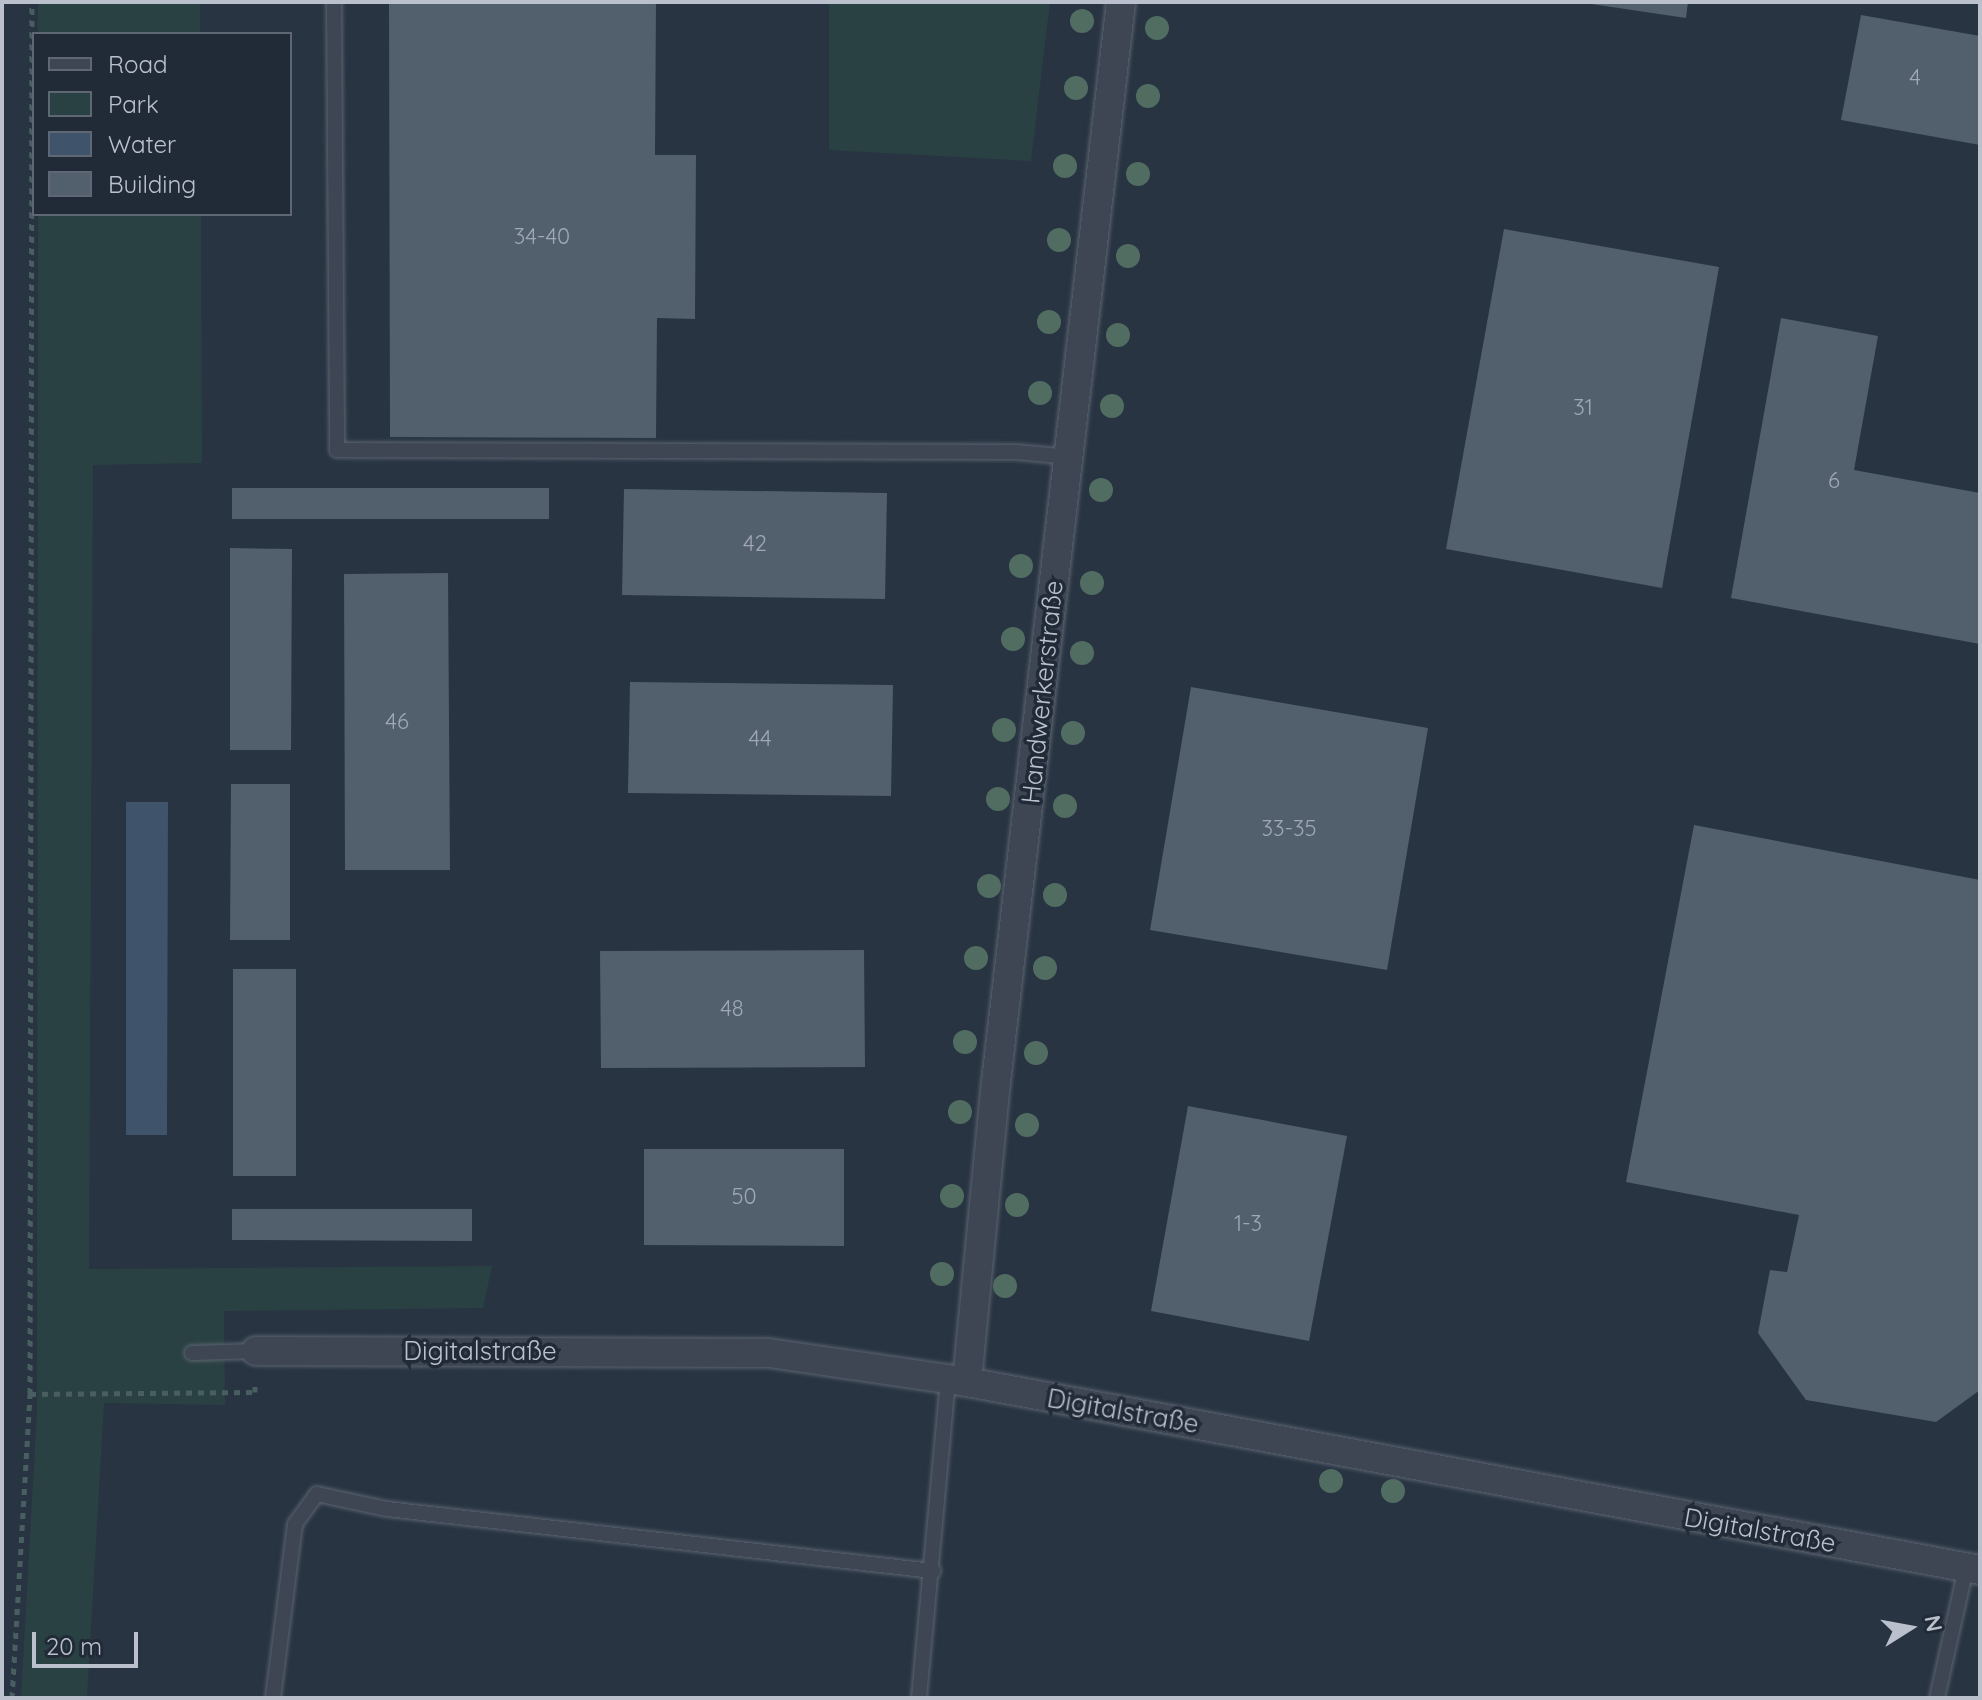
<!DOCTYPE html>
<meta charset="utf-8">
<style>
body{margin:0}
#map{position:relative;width:1982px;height:1700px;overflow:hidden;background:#283442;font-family:Quicksand,sans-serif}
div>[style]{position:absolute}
.green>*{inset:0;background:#2a4143}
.water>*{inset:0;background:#3f536a}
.building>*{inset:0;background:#525f6d}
.path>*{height:5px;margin-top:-2.5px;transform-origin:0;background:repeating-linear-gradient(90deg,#495e60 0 6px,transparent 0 12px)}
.roads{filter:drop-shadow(0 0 2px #5b646f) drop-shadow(0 0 2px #5b646f)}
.service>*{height:14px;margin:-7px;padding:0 7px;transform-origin:7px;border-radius:7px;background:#3d4652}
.minor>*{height:28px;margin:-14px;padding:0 14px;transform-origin:14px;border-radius:14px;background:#3d4652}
.trees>*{width:24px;height:24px;margin:-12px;border-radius:50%;background:#516d61}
span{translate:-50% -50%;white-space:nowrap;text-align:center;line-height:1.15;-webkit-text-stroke:7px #212b37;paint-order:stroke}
.number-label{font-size:22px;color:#a0a8b4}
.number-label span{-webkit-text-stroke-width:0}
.street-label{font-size:26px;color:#bac1cc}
.frame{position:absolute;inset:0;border:4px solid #bac1cc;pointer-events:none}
.legend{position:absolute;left:32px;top:32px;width:260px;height:184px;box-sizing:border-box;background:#212b37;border:2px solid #5e6773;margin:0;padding:10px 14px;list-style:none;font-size:24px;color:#bac1cc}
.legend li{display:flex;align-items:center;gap:16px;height:40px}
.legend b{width:40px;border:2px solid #5e6773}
.north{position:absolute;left:1870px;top:1588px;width:80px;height:80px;-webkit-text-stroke:6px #212b37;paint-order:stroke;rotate:79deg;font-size:22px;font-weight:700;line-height:32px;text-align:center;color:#bac1cc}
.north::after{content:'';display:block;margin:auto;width:28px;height:36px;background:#bac1cc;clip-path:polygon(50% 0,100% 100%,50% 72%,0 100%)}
.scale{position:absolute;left:32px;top:1632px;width:106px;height:36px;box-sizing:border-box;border:4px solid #bac1cc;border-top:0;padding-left:10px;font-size:24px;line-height:28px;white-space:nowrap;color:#bac1cc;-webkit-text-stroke:6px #212b37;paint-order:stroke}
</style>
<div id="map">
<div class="green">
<div style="clip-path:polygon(38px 2px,200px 2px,200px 34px,38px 34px)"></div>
<div style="clip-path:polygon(829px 2px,1050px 2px,1031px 161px,829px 150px)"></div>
<div style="clip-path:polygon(38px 214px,201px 214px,202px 463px,93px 465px,89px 1269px,492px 1266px,483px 1308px,224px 1311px,225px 1405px,104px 1403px,87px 1698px,21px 1698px,37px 1411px)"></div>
</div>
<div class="water">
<div style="clip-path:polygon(126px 802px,168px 802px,167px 1135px,126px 1135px)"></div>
</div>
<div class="building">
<div style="clip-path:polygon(389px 2px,656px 2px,655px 155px,696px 155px,695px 319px,657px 318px,656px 438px,390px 437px)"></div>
<div style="clip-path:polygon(1578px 2px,1688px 2px,1686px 18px)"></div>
<div style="clip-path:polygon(1861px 15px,1980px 36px,1980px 145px,1841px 120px)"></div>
<div style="clip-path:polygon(1504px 229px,1719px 267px,1662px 588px,1446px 549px)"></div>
<div style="clip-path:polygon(1781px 318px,1878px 336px,1854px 470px,1980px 493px,1980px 644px,1731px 598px)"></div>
<div style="clip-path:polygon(232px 488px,549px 488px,549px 519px,232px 519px)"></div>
<div style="clip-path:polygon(624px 489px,887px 493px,885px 599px,622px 595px)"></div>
<div style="clip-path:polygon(230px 548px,292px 549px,291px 750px,230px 750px)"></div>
<div style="clip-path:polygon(448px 573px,450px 870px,345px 870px,344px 574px)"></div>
<div style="clip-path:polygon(630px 682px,893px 685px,891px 796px,628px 793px)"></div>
<div style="clip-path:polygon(1191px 687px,1428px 728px,1387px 970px,1150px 930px)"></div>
<div style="clip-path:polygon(231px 784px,290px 784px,290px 940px,230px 940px)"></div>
<div style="clip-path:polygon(1694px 825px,1980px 880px,1980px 1390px,1936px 1422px,1806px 1400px,1758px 1333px,1770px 1270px,1787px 1272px,1799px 1215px,1626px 1182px)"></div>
<div style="clip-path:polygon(864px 950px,865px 1067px,601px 1068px,600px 951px)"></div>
<div style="clip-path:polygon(233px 969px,296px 969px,296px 1176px,233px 1176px)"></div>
<div style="clip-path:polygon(1188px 1106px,1347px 1136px,1309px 1341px,1151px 1311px)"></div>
<div style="clip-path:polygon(644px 1149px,844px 1149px,844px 1246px,644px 1245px)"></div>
<div style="clip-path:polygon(232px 1209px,472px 1209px,472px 1241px,232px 1240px)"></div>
</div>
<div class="path">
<div style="left:30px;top:1394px;width:225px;rotate:-0.5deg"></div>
<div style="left:255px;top:1392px;width:10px;rotate:-90deg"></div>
<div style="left:12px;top:1698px;width:305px;rotate:-86.6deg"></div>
<div style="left:30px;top:1394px;width:1392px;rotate:-89.92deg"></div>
</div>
<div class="roads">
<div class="service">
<div style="left:334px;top:2px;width:448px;rotate:89.6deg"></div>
<div style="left:337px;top:450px;width:679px;rotate:0.17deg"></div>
<div style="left:1016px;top:452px;width:54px;rotate:5.3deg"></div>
<div style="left:192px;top:1353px;width:64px;rotate:-1.8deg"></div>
<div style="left:273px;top:1698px;width:175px;rotate:-82.8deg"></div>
<div style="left:295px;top:1524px;width:37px;rotate:-54deg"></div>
<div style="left:317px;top:1494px;width:72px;rotate:12.1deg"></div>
<div style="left:387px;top:1509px;width:550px;rotate:6.48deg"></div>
<div style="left:919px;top:1698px;width:320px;rotate:-84.8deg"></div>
<div style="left:1937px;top:1698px;width:133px;rotate:-77.4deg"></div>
</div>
<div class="minor">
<div style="left:256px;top:1351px;width:513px;rotate:0.22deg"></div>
<div style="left:769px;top:1353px;width:200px;rotate:8.3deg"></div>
<div style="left:967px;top:1382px;width:1030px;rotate:10.51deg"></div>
<div style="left:967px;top:1382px;width:301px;rotate:-84.5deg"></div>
<div style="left:996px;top:1082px;width:1087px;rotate:-83.4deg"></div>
</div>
</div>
<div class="trees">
<div style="left:1082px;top:21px"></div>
<div style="left:1157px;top:28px"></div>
<div style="left:1076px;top:88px"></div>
<div style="left:1148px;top:96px"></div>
<div style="left:1065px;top:166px"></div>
<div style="left:1138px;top:174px"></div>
<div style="left:1059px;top:240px"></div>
<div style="left:1128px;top:256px"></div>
<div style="left:1049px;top:322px"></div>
<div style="left:1118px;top:335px"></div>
<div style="left:1040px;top:393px"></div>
<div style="left:1112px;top:406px"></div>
<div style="left:1101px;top:490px"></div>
<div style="left:1021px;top:566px"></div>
<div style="left:1092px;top:583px"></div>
<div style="left:1013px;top:639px"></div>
<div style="left:1082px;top:653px"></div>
<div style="left:1004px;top:730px"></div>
<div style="left:1073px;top:733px"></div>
<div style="left:998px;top:799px"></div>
<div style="left:1065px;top:806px"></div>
<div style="left:989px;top:886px"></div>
<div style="left:1055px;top:895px"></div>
<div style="left:976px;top:958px"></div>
<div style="left:1045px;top:968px"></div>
<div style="left:965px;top:1042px"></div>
<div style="left:1036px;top:1053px"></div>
<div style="left:960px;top:1112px"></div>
<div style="left:1027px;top:1125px"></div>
<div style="left:952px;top:1196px"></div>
<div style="left:1017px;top:1205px"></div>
<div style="left:942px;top:1274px"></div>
<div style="left:1005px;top:1286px"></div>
<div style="left:1331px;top:1481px"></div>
<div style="left:1393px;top:1491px"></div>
</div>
<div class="number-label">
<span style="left:1915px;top:78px">4</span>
<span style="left:542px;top:237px">34-40</span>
<span style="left:1583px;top:408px">31</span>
<span style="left:1834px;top:481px">6</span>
<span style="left:755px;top:544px">42</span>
<span style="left:397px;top:722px">46</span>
<span style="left:760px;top:739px">44</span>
<span style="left:1289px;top:829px">33-35</span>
<span style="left:732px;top:1009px">48</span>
<span style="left:744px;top:1197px">50</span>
<span style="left:1248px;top:1224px">1-3</span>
</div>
<div class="street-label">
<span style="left:1042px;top:692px;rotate:-84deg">Handwerkerstraße</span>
<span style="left:480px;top:1351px">Digitalstraße</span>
<span style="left:1123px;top:1411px;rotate:10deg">Digitalstraße</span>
<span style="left:1760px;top:1530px;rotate:10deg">Digitalstraße</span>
</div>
<div class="frame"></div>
<ul class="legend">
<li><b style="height:10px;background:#3d4652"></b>Road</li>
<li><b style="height:22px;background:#2a4143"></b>Park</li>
<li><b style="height:22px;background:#3f536a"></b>Water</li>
<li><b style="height:22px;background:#525f6d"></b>Building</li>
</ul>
<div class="north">N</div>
<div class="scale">20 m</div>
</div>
